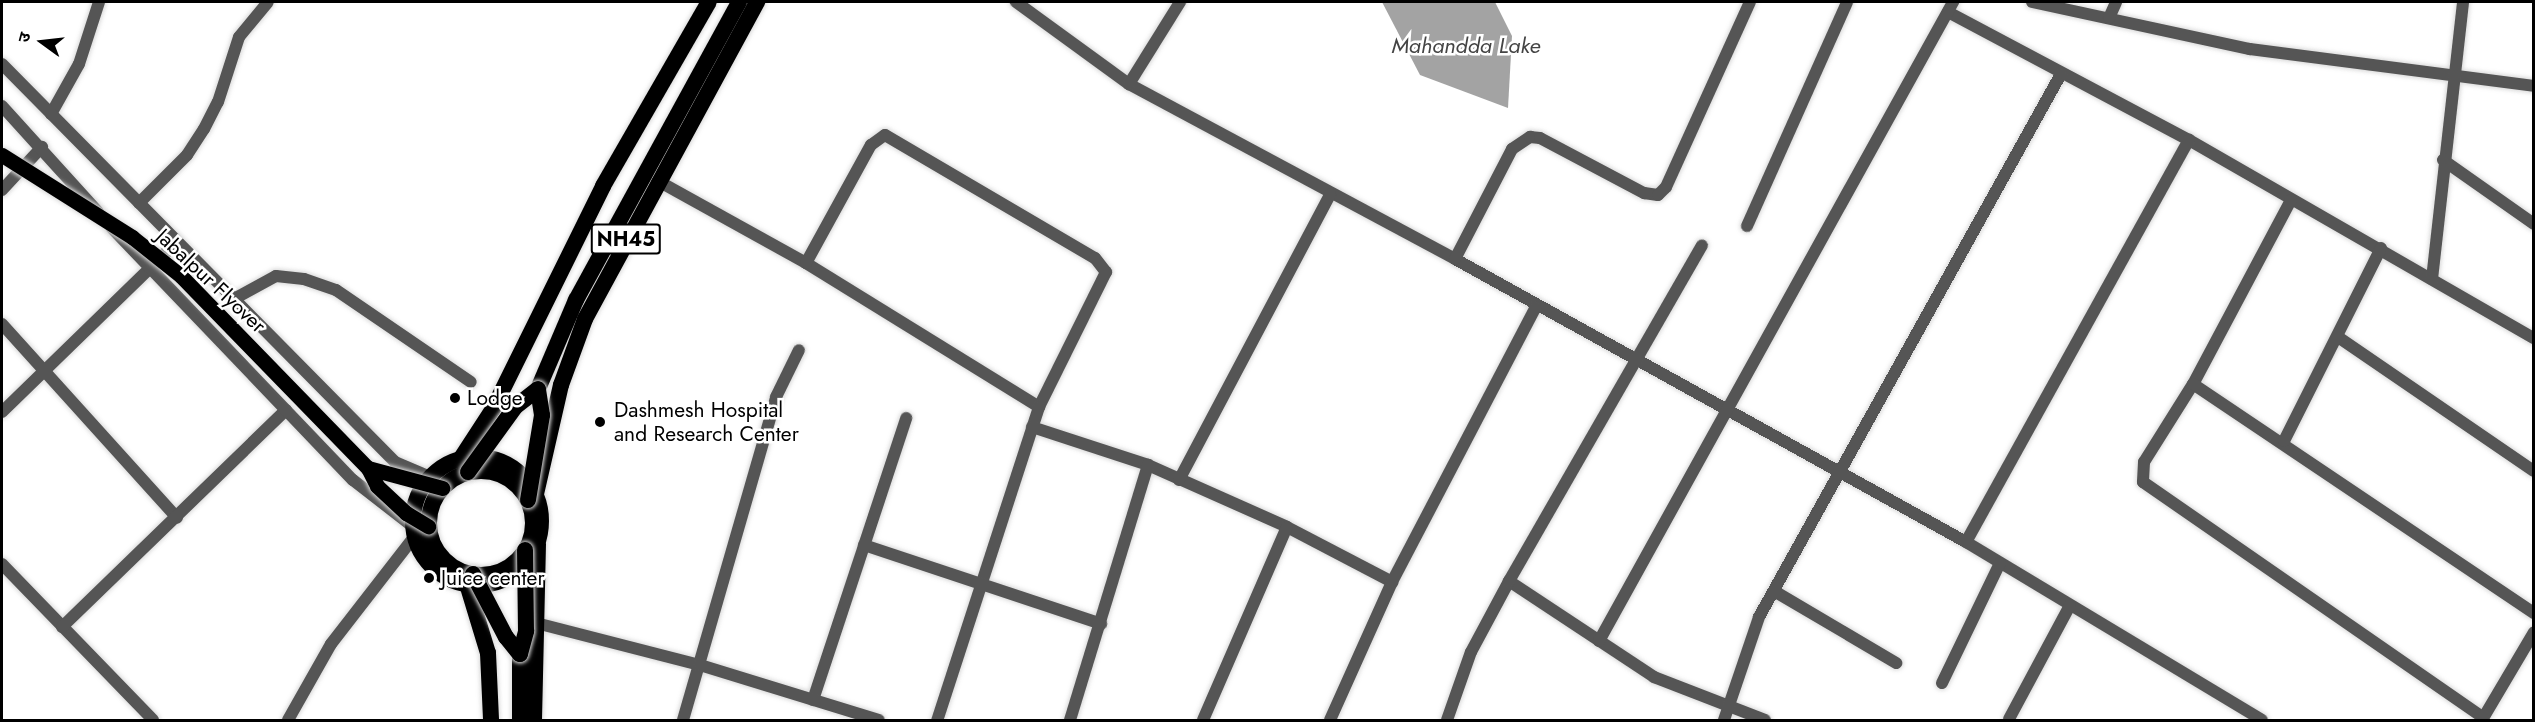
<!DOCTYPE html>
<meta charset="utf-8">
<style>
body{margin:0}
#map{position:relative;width:2535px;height:722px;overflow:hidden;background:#fff;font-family:Jost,"Noto Sans Devanagari",sans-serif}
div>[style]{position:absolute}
.water>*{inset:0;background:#a3a3a3}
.roads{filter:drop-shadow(0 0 2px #dbdbdb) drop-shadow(0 0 2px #dbdbdb)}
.minor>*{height:12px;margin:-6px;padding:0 6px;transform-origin:6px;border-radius:6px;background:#555}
.tertiary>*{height:12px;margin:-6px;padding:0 6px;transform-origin:6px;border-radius:6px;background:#555}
.trunk>*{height:16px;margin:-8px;padding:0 8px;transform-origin:8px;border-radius:8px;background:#000}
.trunk>.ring{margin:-8px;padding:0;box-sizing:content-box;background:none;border:16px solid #000;border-radius:50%}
.bridges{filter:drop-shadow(0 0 2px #dbdbdb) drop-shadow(0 0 2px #dbdbdb)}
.primary-bridge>*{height:15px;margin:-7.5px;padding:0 7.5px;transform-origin:7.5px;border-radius:7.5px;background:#000}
.trunk-bridge>*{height:16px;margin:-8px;padding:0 8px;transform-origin:8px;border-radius:8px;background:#000}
.dots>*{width:16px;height:16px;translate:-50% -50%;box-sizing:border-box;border:3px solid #fff;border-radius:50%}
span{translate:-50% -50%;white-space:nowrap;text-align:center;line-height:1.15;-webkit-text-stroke:5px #fff;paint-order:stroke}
.shield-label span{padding:2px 4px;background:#fff;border:2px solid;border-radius:4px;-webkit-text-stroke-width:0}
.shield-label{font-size:20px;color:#000;font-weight:700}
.street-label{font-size:21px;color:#000}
.poi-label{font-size:21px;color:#000}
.left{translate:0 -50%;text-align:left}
.water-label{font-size:22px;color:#444;font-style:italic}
.frame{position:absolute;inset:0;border:3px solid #000;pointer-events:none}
.north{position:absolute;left:12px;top:12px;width:60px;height:60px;-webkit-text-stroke:4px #fff;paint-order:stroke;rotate:285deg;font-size:16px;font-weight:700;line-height:24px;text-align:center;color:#000}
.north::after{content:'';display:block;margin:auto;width:21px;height:27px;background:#000;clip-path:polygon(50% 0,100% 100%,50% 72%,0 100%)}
</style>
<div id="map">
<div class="water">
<div style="clip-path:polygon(1382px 2px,1495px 2px,1512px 36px,1508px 108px,1420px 75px)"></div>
</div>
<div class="roads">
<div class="minor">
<div style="left:1016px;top:2px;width:140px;rotate:36deg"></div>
<div style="left:1129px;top:84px;width:370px;rotate:28.2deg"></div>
<div style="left:1455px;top:259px;width:584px;rotate:28.98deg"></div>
<div style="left:1966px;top:542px;width:345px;rotate:31deg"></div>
<div style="left:2032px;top:2px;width:223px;rotate:12.2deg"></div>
<div style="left:2250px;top:49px;width:286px;rotate:7.4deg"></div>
<div style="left:1948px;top:12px;width:273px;rotate:28deg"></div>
<div style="left:2189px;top:140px;width:398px;rotate:29.9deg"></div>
<div style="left:2109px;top:18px;width:17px;rotate:-66deg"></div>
<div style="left:1129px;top:84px;width:97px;rotate:-58.1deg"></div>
<div style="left:51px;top:114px;width:57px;rotate:-60.8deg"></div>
<div style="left:79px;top:64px;width:65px;rotate:-72.1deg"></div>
<div style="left:2443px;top:160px;width:111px;rotate:35.1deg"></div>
<div style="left:658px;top:181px;width:169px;rotate:29deg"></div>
<div style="left:806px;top:263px;width:274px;rotate:31.7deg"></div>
<div style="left:2px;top:190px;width:59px;rotate:-47.1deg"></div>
<div style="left:2291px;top:200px;width:208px;rotate:118deg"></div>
<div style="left:2193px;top:384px;width:92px;rotate:122.1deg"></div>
<div style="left:2144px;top:462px;width:20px;rotate:93deg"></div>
<div style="left:2143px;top:482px;width:413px;rotate:34.7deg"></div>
<div style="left:139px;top:203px;width:68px;rotate:-45deg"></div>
<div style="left:187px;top:155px;width:31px;rotate:-57deg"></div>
<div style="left:204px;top:129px;width:30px;rotate:-63deg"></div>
<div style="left:218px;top:102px;width:68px;rotate:-72.1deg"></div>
<div style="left:239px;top:37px;width:45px;rotate:-50.4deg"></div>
<div style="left:1747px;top:226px;width:245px;rotate:-65.9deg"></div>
<div style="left:1455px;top:259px;width:124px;rotate:-62.6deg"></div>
<div style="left:1512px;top:149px;width:22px;rotate:-34deg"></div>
<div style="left:1530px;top:137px;width:10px;rotate:6deg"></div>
<div style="left:1540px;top:138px;width:118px;rotate:27.9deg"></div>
<div style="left:1644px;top:193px;width:14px;rotate:8deg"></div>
<div style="left:1658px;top:195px;width:11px;rotate:-45deg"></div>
<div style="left:1666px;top:187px;width:203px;rotate:-65.6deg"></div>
<div style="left:806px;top:263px;width:135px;rotate:-61.2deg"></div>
<div style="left:871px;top:145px;width:17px;rotate:-36deg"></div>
<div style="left:885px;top:135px;width:243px;rotate:30.4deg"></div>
<div style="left:1095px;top:258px;width:18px;rotate:52deg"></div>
<div style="left:1106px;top:272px;width:151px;rotate:116.4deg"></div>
<div style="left:1039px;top:407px;width:329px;rotate:108deg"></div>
<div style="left:2432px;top:279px;width:279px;rotate:-83.6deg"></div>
<div style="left:232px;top:300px;width:50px;rotate:-28.6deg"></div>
<div style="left:276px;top:276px;width:28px;rotate:6deg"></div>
<div style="left:304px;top:279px;width:34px;rotate:19deg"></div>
<div style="left:336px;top:290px;width:163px;rotate:34.3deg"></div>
<div style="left:2px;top:324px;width:261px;rotate:47.9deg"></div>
<div style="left:2338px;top:337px;width:237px;rotate:34.4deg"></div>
<div style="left:2193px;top:384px;width:411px;rotate:33.9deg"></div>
<div style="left:2px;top:412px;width:244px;rotate:-44.2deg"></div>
<div style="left:1032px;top:427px;width:122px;rotate:18.1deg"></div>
<div style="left:1148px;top:465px;width:152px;rotate:24deg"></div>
<div style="left:1287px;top:527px;width:119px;rotate:27.6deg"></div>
<div style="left:2284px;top:441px;width:216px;rotate:-63.3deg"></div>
<div style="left:1179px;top:480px;width:323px;rotate:-62.1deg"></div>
<div style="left:1966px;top:542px;width:460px;rotate:-61deg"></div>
<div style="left:864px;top:545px;width:250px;rotate:18.4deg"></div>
<div style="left:2px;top:564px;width:217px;rotate:45.9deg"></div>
<div style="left:1509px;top:581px;width:174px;rotate:33.5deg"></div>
<div style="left:1654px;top:677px;width:119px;rotate:21.2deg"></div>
<div style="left:1774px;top:591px;width:142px;rotate:30.5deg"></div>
<div style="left:62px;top:627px;width:312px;rotate:-44.1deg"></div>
<div style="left:1599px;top:641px;width:731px;rotate:-61.01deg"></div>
<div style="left:1942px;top:683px;width:133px;rotate:-64.2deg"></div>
<div style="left:813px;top:700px;width:297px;rotate:-71.7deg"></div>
<div style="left:2009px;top:719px;width:129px;rotate:-61.8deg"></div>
<div style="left:683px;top:720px;width:336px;rotate:-73.9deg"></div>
<div style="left:776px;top:397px;width:52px;rotate:-63.9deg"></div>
<div style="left:1070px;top:720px;width:267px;rotate:-73deg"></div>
<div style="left:1203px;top:720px;width:210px;rotate:-66.5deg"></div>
<div style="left:1330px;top:720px;width:151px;rotate:-65.8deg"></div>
<div style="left:1392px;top:582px;width:310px;rotate:-62.4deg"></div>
<div style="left:1447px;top:720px;width:72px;rotate:-70.6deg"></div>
<div style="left:1471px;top:652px;width:81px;rotate:-61.8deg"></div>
<div style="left:1509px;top:581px;width:387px;rotate:-60.1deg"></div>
<div style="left:1724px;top:720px;width:109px;rotate:-71.2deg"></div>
<div style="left:1759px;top:617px;width:621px;rotate:-60.92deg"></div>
<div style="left:2482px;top:720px;width:102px;rotate:-59.4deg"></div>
</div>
<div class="tertiary">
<div style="left:2px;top:64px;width:559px;rotate:45.36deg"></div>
<div style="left:395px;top:462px;width:39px;rotate:23deg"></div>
<div style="left:2px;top:106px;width:143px;rotate:47.8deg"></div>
<div style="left:111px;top:227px;width:350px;rotate:46.3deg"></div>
<div style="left:353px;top:480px;width:75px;rotate:37.9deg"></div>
<div style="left:536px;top:623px;width:169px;rotate:14.4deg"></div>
<div style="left:700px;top:665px;width:187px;rotate:17.1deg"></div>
<div style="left:288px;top:720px;width:87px;rotate:-60.5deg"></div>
<div style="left:331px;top:644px;width:135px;rotate:-52.2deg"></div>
</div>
<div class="trunk">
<div style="left:538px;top:389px;width:97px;rotate:-66.9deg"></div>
<div style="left:576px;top:300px;width:340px;rotate:-61.3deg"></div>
<div class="ring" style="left:413px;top:457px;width:112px;height:112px"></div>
<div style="left:461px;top:458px;width:59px;rotate:-56.9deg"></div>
<div style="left:493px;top:409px;width:249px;rotate:-63.7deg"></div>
<div style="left:603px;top:186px;width:212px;rotate:-60.1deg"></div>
<div class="ring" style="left:429px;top:471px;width:88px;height:88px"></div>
<div style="left:536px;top:494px;width:112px;rotate:-77.1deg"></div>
<div style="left:561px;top:385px;width:70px;rotate:-70deg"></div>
<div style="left:585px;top:319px;width:361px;rotate:-61.5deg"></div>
<div style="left:467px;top:584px;width:72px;rotate:73.1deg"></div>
<div style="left:488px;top:653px;width:67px;rotate:87.4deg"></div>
<div style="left:520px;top:720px;width:66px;rotate:-90deg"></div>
<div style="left:534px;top:720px;width:176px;rotate:-88.7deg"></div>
</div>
</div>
<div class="bridges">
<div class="primary-bridge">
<div style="left:2px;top:155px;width:154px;rotate:32.2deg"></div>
<div style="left:132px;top:237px;width:63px;rotate:38.5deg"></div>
<div style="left:181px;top:276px;width:268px;rotate:45.8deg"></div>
<div style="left:368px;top:468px;width:20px;rotate:63deg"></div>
<div style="left:377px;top:486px;width:40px;rotate:43deg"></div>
<div style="left:406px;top:513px;width:26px;rotate:31deg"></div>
<div style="left:368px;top:468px;width:77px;rotate:15.1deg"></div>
</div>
<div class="trunk-bridge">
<div style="left:468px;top:472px;width:80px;rotate:-54.1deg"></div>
<div style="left:515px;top:407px;width:29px;rotate:-38deg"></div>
<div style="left:528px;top:500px;width:86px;rotate:-80.6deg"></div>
<div style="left:542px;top:415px;width:26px;rotate:-99deg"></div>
<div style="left:473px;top:574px;width:71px;rotate:62.4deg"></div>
<div style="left:506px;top:637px;width:22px;rotate:51deg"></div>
<div style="left:520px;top:654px;width:24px;rotate:-75deg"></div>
<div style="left:526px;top:631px;width:81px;rotate:-90.7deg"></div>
</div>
</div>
<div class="dots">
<div style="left:455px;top:398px;background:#000"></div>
<div style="left:600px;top:422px;background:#000"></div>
<div style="left:429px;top:578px;background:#000"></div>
</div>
<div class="shield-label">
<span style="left:626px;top:239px">NH45</span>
</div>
<div class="street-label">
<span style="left:211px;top:281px;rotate:43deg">Jabalpur Flyover</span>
</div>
<div class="poi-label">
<span class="left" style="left:467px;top:398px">Lodge</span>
<span class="left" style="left:614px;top:422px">Dashmesh Hospital<br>and Research Center</span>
<span class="left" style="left:441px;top:578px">Juice center</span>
</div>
<div class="water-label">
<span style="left:1466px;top:46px">Mahandda Lake</span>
</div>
<div class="frame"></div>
<div class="north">उ</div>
</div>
